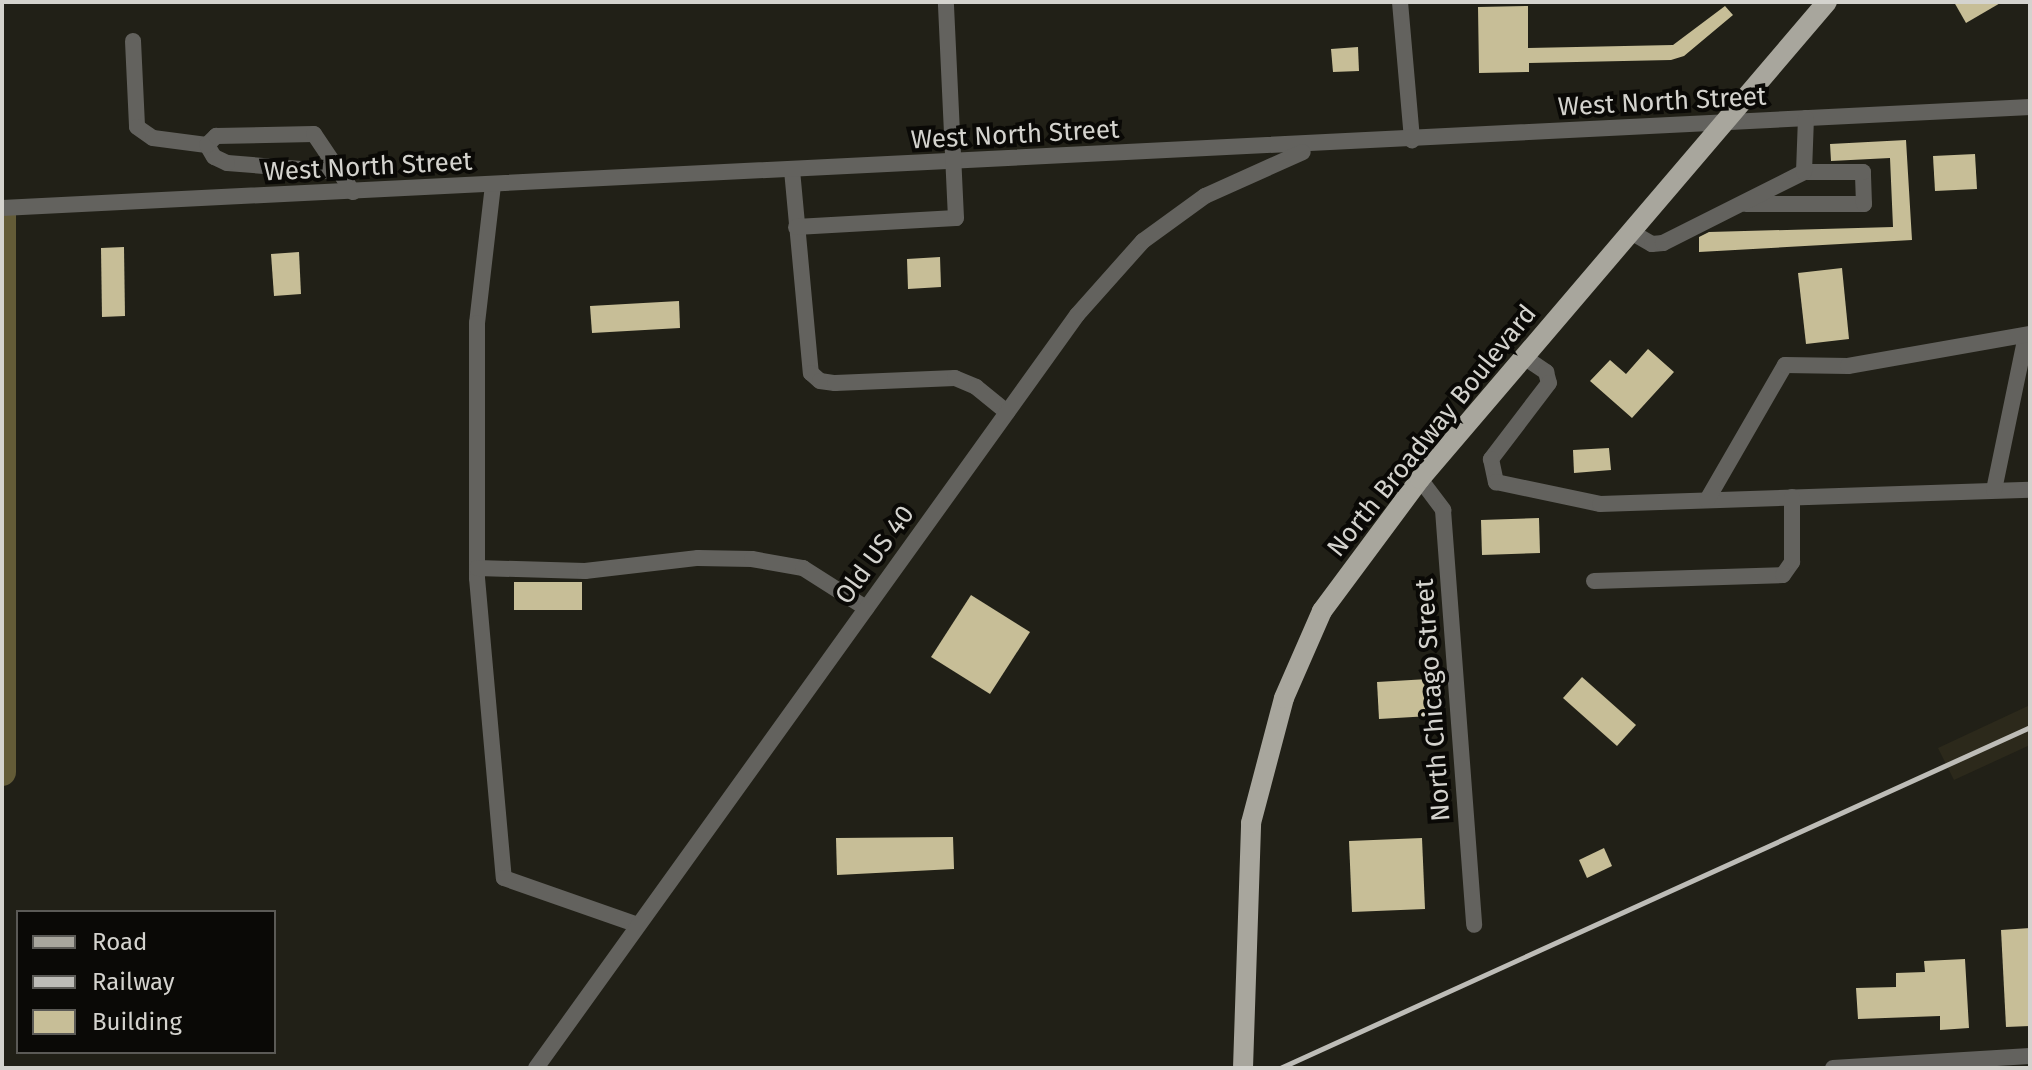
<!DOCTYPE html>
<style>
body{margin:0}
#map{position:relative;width:2032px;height:1070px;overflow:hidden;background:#212017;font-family:"Fira Sans",sans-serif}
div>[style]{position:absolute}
.built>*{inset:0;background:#2c291b}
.river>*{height:28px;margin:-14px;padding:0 14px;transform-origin:14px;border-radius:14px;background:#635b37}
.building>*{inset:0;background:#c7be97}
.minor>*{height:16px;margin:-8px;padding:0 8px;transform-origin:8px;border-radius:8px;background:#63625e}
.major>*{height:20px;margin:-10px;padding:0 10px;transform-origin:10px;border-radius:10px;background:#a8a69d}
.rail>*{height:5px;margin:-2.5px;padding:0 2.5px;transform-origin:2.5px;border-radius:2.5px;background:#bdbcb7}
span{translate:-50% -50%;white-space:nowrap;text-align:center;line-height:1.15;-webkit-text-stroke:8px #0a0906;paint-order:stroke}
.street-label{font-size:26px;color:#d4d3ce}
.frame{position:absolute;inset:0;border:4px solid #d4d3ce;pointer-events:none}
.legend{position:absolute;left:16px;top:910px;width:260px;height:144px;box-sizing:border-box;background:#0a0906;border:2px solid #5b5a56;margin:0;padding:10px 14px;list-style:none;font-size:24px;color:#d4d3ce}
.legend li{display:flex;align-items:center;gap:16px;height:40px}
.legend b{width:40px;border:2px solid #5b5a56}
</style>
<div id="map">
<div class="built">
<div style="clip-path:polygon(2030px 705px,2030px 745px,1954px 780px,1938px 748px)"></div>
</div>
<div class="river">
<div style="left:2px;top:214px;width:558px;rotate:90deg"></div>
</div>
<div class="building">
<div style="clip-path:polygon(1954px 2px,2002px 2px,1966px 23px)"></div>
<div style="clip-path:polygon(1528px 6px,1528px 48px,1673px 45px,1725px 6px,1733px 15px,1684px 56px,1671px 60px,1529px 63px,1529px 72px,1479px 73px,1478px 7px)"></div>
<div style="clip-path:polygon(1358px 47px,1359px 71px,1333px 72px,1331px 49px)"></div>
<div style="clip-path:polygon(1906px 140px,1912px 240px,1699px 252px,1699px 237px,1709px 232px,1893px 227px,1890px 158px,1831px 161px,1830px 144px)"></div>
<div style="clip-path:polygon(1975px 154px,1977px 189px,1935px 191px,1933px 156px)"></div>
<div style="clip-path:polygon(124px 247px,125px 316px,102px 317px,101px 248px)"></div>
<div style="clip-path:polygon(299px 252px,301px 294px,274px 296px,271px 254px)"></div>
<div style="clip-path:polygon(940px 257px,941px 287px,908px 289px,907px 259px)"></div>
<div style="clip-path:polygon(1842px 268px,1849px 339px,1806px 344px,1798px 273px)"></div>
<div style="clip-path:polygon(679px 301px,680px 328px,592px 333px,590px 306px)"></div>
<div style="clip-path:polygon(1648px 349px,1674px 372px,1632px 418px,1590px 381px,1610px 360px,1626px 374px)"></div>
<div style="clip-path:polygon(1609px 448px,1611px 470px,1574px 473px,1573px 450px)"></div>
<div style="clip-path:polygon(1539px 518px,1540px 553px,1482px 555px,1481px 520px)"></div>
<div style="clip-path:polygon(514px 582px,582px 582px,582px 610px,514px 610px)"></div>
<div style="clip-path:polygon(971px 595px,1030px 632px,990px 694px,931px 657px)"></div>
<div style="clip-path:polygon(1582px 677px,1636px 725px,1617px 746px,1563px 698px)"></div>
<div style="clip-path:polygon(1428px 679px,1430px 716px,1379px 719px,1377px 682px)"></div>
<div style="clip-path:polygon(953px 837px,954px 869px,837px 875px,836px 838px)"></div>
<div style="clip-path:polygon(1422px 838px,1425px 909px,1352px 912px,1349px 841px)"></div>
<div style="clip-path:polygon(1604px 848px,1612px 866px,1587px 878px,1579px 860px)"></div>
<div style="clip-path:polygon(2030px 928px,2030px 1026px,2006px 1027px,2001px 930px)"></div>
<div style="clip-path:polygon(1965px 959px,1969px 1028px,1940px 1030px,1940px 1016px,1858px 1019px,1856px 988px,1896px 987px,1896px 973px,1925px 972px,1924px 961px)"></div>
</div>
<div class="minor">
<div style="left:1400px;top:2px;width:139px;rotate:85deg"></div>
<div style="left:133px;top:41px;width:86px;rotate:87.3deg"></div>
<div style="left:137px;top:127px;width:19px;rotate:35deg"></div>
<div style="left:153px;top:138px;width:54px;rotate:7.4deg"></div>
<div style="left:792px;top:170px;width:204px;rotate:84.7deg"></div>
<div style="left:811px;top:373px;width:12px;rotate:42deg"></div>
<div style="left:820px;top:381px;width:15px;rotate:8deg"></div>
<div style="left:835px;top:383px;width:120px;rotate:-2.4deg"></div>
<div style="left:955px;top:378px;width:23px;rotate:23deg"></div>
<div style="left:976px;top:387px;width:40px;rotate:39deg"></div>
<div style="left:339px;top:172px;width:112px;rotate:-175.4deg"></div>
<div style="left:227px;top:163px;width:14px;rotate:-155deg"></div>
<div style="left:214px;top:157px;width:14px;rotate:-120deg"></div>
<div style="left:207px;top:145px;width:13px;rotate:-45deg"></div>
<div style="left:216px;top:136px;width:98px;rotate:-1.2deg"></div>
<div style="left:314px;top:134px;width:70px;rotate:56.1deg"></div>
<div style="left:493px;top:185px;width:139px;rotate:96.6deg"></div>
<div style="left:477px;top:323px;width:255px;rotate:90deg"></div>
<div style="left:477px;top:578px;width:301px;rotate:84.9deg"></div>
<div style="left:504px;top:878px;width:142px;rotate:19.3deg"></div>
<div style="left:1746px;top:204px;width:118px"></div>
<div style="left:1864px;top:204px;width:32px;rotate:-92deg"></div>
<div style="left:1863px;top:172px;width:59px;rotate:180deg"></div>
<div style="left:2px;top:208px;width:2031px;rotate:-2.85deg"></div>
<div style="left:796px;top:227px;width:160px;rotate:-3.2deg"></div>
<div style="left:956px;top:218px;width:216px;rotate:-92.7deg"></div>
<div style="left:1631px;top:232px;width:24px;rotate:30deg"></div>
<div style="left:1652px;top:244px;width:11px;rotate:-5deg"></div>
<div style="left:1663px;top:243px;width:158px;rotate:-26.7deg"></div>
<div style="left:1804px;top:172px;width:54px;rotate:-87.9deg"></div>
<div style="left:1524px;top:357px;width:27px;rotate:34deg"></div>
<div style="left:1546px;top:372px;width:11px;rotate:75deg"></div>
<div style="left:1549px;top:383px;width:96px;rotate:127.3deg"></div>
<div style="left:1491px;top:459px;width:24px;rotate:78deg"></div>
<div style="left:1496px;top:482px;width:106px;rotate:11.9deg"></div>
<div style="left:1600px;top:504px;width:430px;rotate:-1.9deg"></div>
<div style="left:1420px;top:479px;width:39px;rotate:53deg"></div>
<div style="left:1443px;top:510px;width:416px;rotate:85.7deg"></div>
<div style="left:1994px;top:490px;width:158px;rotate:-78.3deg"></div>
<div style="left:1707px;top:500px;width:156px;rotate:-60deg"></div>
<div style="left:1785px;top:365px;width:63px;rotate:0.9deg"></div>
<div style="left:1848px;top:366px;width:185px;rotate:-10deg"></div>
<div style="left:477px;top:568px;width:108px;rotate:1.6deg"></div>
<div style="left:585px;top:571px;width:114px;rotate:-6.6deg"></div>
<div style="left:698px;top:558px;width:54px;rotate:1.1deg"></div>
<div style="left:752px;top:559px;width:52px;rotate:10deg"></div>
<div style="left:803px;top:568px;width:75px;rotate:32.4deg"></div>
<div style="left:1594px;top:581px;width:189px;rotate:-1.8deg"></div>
<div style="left:1783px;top:575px;width:16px;rotate:-55deg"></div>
<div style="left:1792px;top:562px;width:65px;rotate:-90deg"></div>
<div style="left:536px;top:1068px;width:927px;rotate:-54.3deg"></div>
<div style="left:1077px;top:315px;width:99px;rotate:-48.3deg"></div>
<div style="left:1143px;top:241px;width:77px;rotate:-36deg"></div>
<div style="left:1205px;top:196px;width:107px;rotate:-24.2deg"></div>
<div style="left:1833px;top:1068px;width:197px;rotate:-3.5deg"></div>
</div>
<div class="major">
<div style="left:1243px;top:1068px;width:245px;rotate:-88.1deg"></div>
<div style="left:1251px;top:823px;width:129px;rotate:-75.2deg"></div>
<div style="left:1284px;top:698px;width:95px;rotate:-66.4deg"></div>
<div style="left:1322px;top:611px;width:164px;rotate:-53.4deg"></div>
<div style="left:1420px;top:479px;width:627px;rotate:-49.53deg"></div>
</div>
<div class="rail">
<div style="left:1280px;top:1068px;width:824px;rotate:-24.45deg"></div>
</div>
<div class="street-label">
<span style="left:1662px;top:102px;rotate:-3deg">West North Street</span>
<span style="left:1015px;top:135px;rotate:-3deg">West North Street</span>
<span style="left:368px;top:167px;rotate:-3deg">West North Street</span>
<span style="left:1432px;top:431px;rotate:-51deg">North Broadway Boulevard</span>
<span style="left:875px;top:555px;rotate:-54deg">Old US 40</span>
<span style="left:1433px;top:700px;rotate:-94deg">North Chicago Street</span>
</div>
<div class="frame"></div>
<ul class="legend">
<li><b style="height:10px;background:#a8a69d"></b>Road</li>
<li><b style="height:10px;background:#bdbcb7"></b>Railway</li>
<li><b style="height:22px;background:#c7be97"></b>Building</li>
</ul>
</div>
